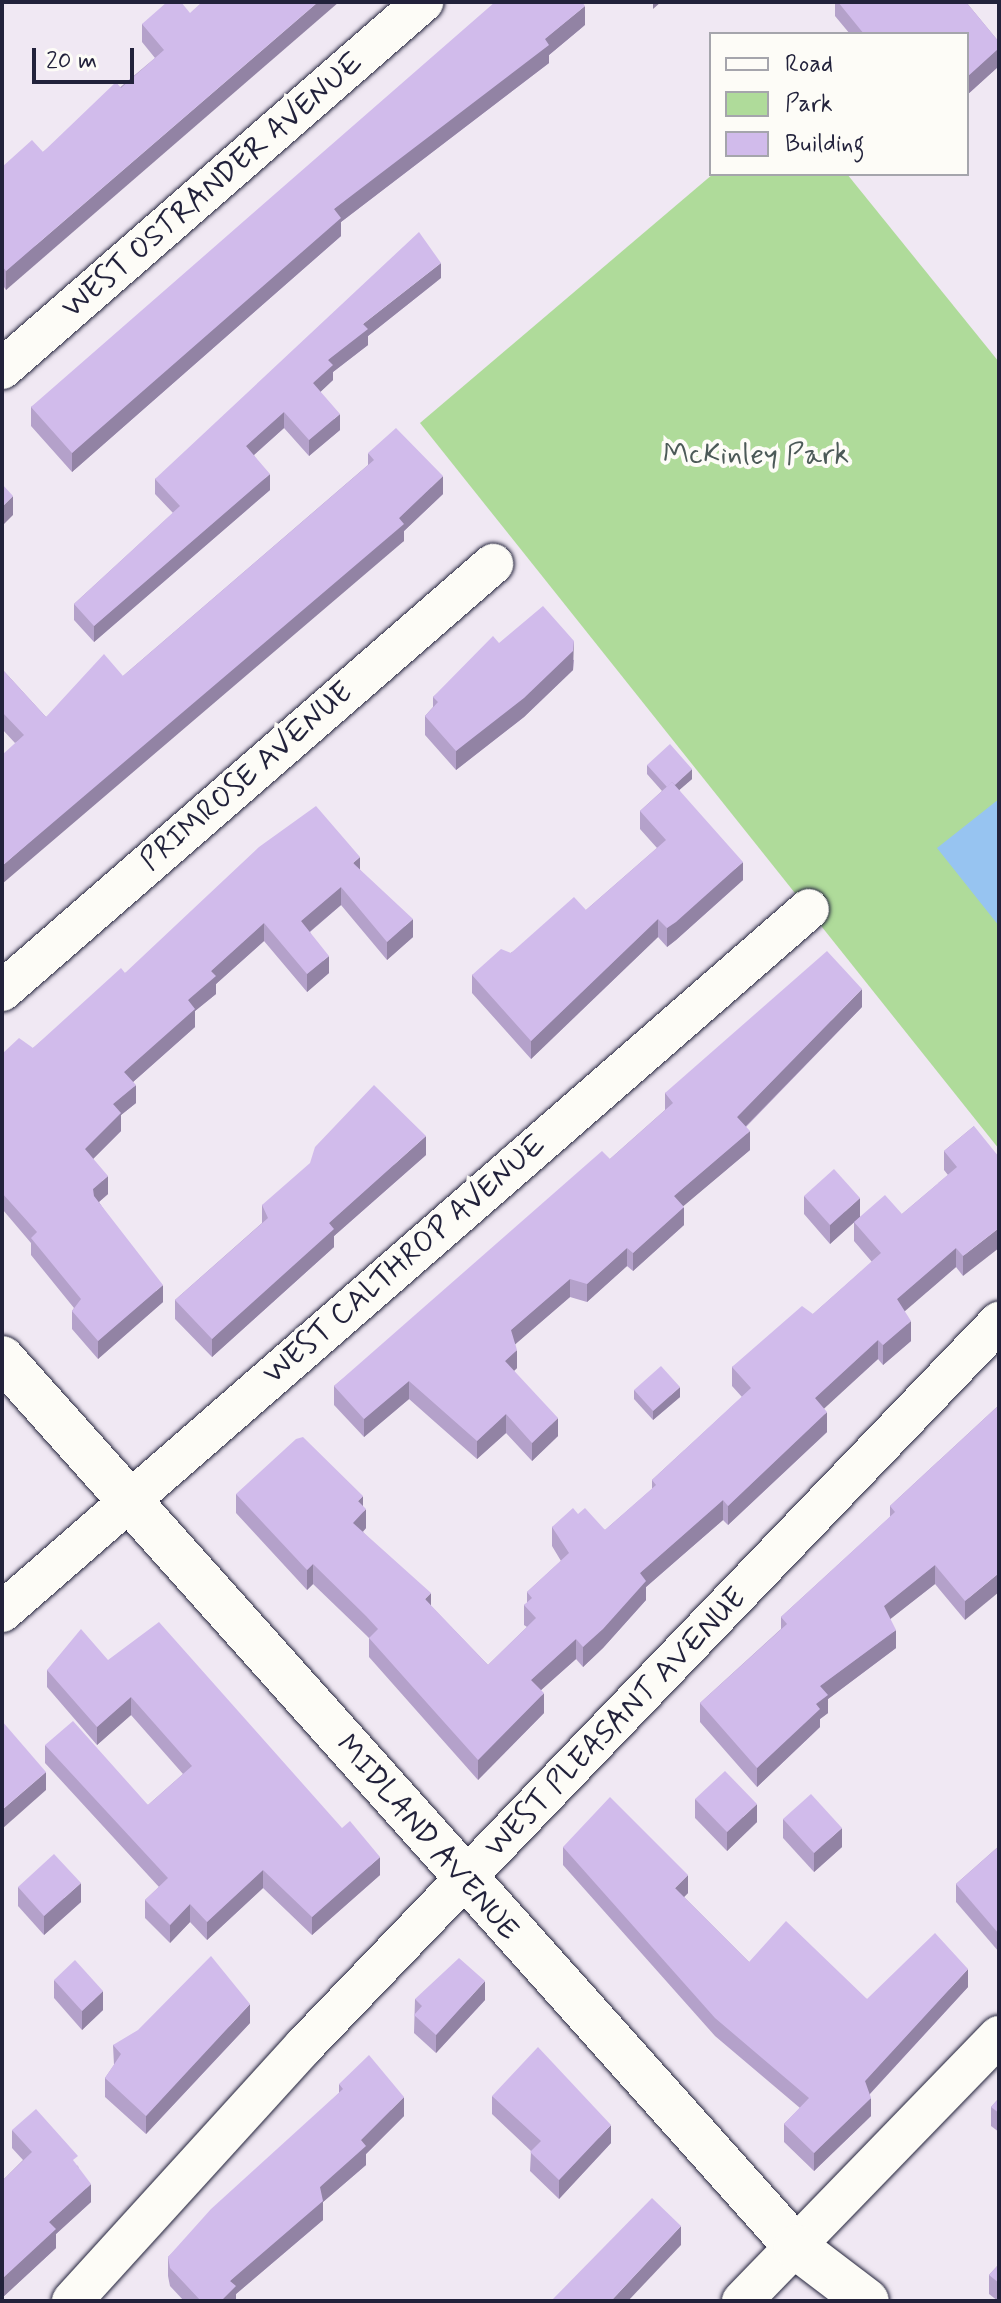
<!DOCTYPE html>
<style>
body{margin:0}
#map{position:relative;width:1001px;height:2303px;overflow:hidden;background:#f0e8f3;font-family:Mynerve,sans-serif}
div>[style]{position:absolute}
.green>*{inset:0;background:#afdb9a}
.water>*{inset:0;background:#97c4f1}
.roads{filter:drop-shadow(0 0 2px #22223b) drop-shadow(0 0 2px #22223b)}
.street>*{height:40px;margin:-20px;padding:0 20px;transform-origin:20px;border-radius:20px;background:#fdfcf7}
.secondary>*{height:44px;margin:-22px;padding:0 22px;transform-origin:22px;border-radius:22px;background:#fdfcf7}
.wall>*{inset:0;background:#b4a1ca}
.shaded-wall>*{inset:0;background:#9283a4}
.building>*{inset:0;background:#d1bbeb}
span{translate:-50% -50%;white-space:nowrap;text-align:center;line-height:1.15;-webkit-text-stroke:8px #fdfcf7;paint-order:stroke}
.street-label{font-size:30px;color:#22223b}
.park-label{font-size:30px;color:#4c5a58}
.frame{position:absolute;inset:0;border:4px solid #22223b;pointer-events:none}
.legend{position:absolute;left:709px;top:32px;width:260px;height:144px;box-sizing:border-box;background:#fdfcf7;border:2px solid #a5a5ac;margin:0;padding:10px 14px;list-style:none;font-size:24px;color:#22223b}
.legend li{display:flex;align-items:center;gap:16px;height:40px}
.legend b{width:40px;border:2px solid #a5a5ac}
.scale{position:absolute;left:32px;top:48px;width:102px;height:36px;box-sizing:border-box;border:4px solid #22223b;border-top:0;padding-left:10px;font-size:24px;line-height:28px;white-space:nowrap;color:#22223b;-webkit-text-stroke:6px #fdfcf7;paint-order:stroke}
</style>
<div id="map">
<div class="green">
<div style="clip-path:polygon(713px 174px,847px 174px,999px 362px,999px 1149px,420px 423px)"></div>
</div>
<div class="water">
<div style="clip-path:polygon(999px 799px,999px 926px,937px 848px)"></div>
</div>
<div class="roads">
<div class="street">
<div style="left:2px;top:369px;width:559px;rotate:-41.08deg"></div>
<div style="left:2px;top:991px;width:651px;rotate:-41.01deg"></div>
<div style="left:2px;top:1612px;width:1070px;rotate:-41.06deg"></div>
<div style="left:72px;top:2301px;width:345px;rotate:-47.7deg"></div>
<div style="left:304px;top:2046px;width:1004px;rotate:-46.17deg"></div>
<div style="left:742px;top:2301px;width:369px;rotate:-45.9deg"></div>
</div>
<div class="secondary">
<div style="left:2px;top:1358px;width:1192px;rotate:48.23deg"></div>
<div style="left:796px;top:2247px;width:89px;rotate:37.3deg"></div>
</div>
</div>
<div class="wall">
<div style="clip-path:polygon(835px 2px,966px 2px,999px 42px,999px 66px,967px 95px,967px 34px,850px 34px,835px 16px)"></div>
<div style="clip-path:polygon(190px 13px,6px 290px,2px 284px,2px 167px,43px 152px,155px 58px,142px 42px,142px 24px)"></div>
<div style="clip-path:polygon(585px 25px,549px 55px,549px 63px,341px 222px,341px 236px,72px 472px,31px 426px,31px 407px)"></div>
<div style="clip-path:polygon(441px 278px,368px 336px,368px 345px,333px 372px,333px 380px,320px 392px,340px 430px,309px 456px,284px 428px,254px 455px,270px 490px,94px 642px,74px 620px,74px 604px,173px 513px,155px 494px,155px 479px)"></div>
<div style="clip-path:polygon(368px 453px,443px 494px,404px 531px,404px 541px,15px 743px,2px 729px,2px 669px,46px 717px,123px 676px,368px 465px)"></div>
<div style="clip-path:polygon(499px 643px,574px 660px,573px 670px,524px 717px,456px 770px,425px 735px,425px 716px,433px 707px,433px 697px)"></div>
<div style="clip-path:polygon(647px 765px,692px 779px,679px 790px,743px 880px,676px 940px,667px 947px,658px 937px,531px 1059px,472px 993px,472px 975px,586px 910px,657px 848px,640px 829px,640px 811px,662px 791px,647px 774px)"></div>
<div style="clip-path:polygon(360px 870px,413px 937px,387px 960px,341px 905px,310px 932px,329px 973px,307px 992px,264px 941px,216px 984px,216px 994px,195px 1011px,195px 1027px,133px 1082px,136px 1103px,121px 1115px,121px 1131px,93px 1159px,108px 1194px,99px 1202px,163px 1302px,98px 1359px,72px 1329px,72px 1311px,74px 1308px,31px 1255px,31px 1243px,3px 1210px,2px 1054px,33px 1048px,125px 973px)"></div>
<div style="clip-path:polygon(862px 1007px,746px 1127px,750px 1150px,683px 1206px,684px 1225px,633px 1271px,627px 1266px,587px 1302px,570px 1297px,515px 1344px,517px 1368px,514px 1371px,558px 1436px,532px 1461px,506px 1433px,477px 1459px,409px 1399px,364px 1437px,334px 1405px,334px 1386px,610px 1159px,665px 1110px,665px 1093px)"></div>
<div style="clip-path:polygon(974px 1126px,963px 1276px,956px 1267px,904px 1311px,911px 1341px,883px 1365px,878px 1359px,824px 1408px,827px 1432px,728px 1525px,723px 1520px,646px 1587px,646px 1600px,603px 1648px,583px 1667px,576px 1659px,541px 1690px,544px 1713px,478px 1780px,369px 1657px,369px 1638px,366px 1635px,313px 1584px,307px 1590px,236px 1513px,236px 1494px,363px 1506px,366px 1528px,363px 1532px,431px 1606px,488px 1665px,527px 1627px,524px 1625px,524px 1605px,527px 1603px,527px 1592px,561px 1561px,552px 1546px,552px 1527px,578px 1514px,605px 1530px,652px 1489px,652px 1480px,742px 1397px,732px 1386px,732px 1367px,813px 1314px,872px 1262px,854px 1241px,854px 1222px,830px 1244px,804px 1214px,804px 1196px,860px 1217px,902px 1214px,948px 1175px,944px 1170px,944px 1151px)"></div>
<div style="clip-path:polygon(426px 1155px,334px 1236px,334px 1247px,212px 1357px,175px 1319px,175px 1300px,262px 1223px,262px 1205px)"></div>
<div style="clip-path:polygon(634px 1390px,680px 1397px,653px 1420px,634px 1399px)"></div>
<div style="clip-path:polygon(999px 1405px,965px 1620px,935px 1584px,890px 1619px,896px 1648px,828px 1699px,828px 1713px,820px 1719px,820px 1727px,757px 1787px,700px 1722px,700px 1703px,781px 1629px,781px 1617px,890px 1517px,890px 1506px)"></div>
<div style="clip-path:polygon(108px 1660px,380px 1875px,312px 1935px,263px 1888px,207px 1940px,190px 1922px,170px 1943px,145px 1918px,145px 1900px,159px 1887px,45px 1763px,45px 1745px,148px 1805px,183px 1774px,131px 1715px,97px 1745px,47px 1687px,47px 1670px)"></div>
<div style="clip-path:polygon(695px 1799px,757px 1822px,727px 1851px,695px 1818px)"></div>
<div style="clip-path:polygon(783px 1819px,842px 1847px,814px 1872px,783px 1838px)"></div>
<div style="clip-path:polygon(999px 1846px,999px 1952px,956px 1902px,956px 1884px)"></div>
<div style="clip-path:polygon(563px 1847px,688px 1893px,684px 1897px,749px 1962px,867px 1999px,968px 1987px,870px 2094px,871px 2116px,814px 2171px,784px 2142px,784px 2124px,800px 2108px,715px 2036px,563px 1865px)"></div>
<div style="clip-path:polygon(18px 1887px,81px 1902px,44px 1935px,18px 1906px)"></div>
<div style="clip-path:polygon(54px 1980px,103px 2010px,82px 2030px,54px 1998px)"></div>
<div style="clip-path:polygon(415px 1999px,485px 2000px,436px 2053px,414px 2033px)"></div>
<div style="clip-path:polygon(250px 2023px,146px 2134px,105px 2097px,105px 2078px,114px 2065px,113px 2045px)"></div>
<div style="clip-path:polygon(339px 2084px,404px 2116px,366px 2154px,366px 2165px,323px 2202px,323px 2220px,236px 2294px,236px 2301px,184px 2301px,170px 2286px,168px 2276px,168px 2257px,339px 2093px)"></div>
<div style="clip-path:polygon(492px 2096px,611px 2143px,559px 2199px,530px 2171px,531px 2151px,492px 2114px)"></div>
<div style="clip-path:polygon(999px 2098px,999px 2132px,991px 2126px,991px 2107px)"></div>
<div style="clip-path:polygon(12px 2130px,78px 2166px,91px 2202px,56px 2234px,56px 2248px,2px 2298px,2px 2181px,23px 2160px,12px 2148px)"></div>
<div style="clip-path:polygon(999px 2264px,999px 2301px,998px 2301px,989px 2294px,989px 2275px)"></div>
</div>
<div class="shaded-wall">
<div style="clip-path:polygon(318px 2px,339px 2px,6px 290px,6px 271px)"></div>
<div style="clip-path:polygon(653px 2px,661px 2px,653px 9px)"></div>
<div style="clip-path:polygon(585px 6px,585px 25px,549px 55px,549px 63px,341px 222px,341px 236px,72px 472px,72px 453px,334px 209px)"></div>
<div style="clip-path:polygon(999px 48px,999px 66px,967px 95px,967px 77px)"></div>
<div style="clip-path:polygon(441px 263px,441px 278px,368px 336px,368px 345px,333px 372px,333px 380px,313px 399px,313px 383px,328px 360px,363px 324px)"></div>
<div style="clip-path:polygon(284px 412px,284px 428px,246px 462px,246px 446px)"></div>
<div style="clip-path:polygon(340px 414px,340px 430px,309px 456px,309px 440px)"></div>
<div style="clip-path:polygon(270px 474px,270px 490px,94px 642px,94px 626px)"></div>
<div style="clip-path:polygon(443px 476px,443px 494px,404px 531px,404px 541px,2px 884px,2px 866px,399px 518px)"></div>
<div style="clip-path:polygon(13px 496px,13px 515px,2px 526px,2px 507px)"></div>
<div style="clip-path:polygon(574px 641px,573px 670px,524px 717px,456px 770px,456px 751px)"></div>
<div style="clip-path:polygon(692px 769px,692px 779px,669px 799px,669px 790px)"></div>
<div style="clip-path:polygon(360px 857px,360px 875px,353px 863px)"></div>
<div style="clip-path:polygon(743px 862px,743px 880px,676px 940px,667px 947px,667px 928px)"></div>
<div style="clip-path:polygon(341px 887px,341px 905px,301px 939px,301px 921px)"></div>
<div style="clip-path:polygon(413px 919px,413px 937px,387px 960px,387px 942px)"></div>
<div style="clip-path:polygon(658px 919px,658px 937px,531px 1059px,531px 1041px)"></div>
<div style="clip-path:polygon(264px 923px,264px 941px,216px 984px,216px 994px,195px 1011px,195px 1027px,124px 1090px,124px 1072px,188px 1000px,211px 971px)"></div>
<div style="clip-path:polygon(329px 956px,329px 973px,307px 992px,307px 974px)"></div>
<div style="clip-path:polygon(862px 989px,862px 1007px,737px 1135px,737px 1117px)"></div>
<div style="clip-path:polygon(136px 1085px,136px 1103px,121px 1115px,121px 1131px,85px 1167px,85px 1149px,113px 1104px)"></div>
<div style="clip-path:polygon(750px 1131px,750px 1150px,674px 1214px,674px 1196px)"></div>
<div style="clip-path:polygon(426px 1136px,426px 1155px,334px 1236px,334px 1247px,212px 1357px,212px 1339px,329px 1223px)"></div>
<div style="clip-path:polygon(108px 1176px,108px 1194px,93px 1207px,93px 1189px)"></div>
<div style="clip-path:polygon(860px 1198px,860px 1217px,830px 1244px,830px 1225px)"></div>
<div style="clip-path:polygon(684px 1207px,684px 1225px,633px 1271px,633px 1253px)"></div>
<div style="clip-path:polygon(999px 1228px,999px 1248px,963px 1276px,963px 1256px)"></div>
<div style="clip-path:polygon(627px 1248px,627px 1266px,587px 1302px,587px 1284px)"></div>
<div style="clip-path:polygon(956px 1248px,956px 1267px,897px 1318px,897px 1299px)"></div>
<div style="clip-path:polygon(570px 1279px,570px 1297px,511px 1348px,511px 1330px)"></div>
<div style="clip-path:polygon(163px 1285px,163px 1302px,98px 1359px,98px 1341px)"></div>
<div style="clip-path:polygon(911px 1321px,911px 1341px,883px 1365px,883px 1345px)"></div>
<div style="clip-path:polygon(878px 1340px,878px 1359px,815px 1417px,815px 1398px)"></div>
<div style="clip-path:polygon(517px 1350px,517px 1368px,505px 1379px,505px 1361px)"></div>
<div style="clip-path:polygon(409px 1381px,409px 1399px,364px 1437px,364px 1419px)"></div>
<div style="clip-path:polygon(680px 1387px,680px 1397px,653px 1420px,653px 1411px)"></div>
<div style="clip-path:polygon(827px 1412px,827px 1432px,728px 1525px,728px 1506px)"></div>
<div style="clip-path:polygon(506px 1414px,506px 1433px,477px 1459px,477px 1441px)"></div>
<div style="clip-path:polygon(558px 1418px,558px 1436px,532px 1461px,532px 1443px)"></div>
<div style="clip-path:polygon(363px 1496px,363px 1512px,366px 1509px,366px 1528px,353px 1542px,353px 1523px,358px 1501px)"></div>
<div style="clip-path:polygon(723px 1500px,723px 1520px,646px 1587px,646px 1600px,603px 1648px,583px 1667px,583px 1647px,640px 1573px)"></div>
<div style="clip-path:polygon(313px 1564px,313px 1584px,307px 1590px,307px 1570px)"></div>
<div style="clip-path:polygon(935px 1565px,935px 1584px,884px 1624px,884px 1606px)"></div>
<div style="clip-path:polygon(999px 1573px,999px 1592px,965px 1620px,965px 1601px)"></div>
<div style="clip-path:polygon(431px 1593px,431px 1612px,425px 1599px)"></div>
<div style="clip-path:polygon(896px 1630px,896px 1648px,828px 1699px,828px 1713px,820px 1719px,820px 1727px,757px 1787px,757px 1768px,816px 1704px,820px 1686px)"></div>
<div style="clip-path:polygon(576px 1639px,576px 1659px,531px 1699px,531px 1680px)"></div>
<div style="clip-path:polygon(544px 1693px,544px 1713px,478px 1780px,478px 1760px)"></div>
<div style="clip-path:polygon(131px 1697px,131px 1715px,97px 1745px,97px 1727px)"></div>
<div style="clip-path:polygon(46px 1772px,46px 1790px,2px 1829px,2px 1810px)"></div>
<div style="clip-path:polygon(757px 1804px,757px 1822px,727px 1851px,727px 1832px)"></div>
<div style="clip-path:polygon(842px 1828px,842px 1847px,814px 1872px,814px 1853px)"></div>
<div style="clip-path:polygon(380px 1857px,380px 1875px,312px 1935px,312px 1917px)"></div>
<div style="clip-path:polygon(263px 1870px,263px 1888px,207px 1940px,207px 1922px)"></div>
<div style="clip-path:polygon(688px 1875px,688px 1893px,675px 1906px,675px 1888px)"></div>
<div style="clip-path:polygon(81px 1883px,81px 1902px,44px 1935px,44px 1916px)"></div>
<div style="clip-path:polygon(190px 1904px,190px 1922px,170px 1943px,170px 1925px)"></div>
<div style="clip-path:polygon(968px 1969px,968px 1987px,865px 2099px,865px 2081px)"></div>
<div style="clip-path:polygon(485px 1981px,485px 2000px,436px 2053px,436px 2035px)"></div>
<div style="clip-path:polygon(103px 1991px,103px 2010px,82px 2030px,82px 2011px)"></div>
<div style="clip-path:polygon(250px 2004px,250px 2023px,146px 2134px,146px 2116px)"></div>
<div style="clip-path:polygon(404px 2097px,404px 2116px,366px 2154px,366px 2165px,323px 2202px,323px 2220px,236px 2294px,236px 2301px,221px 2301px,230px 2281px,320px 2187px,361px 2140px)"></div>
<div style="clip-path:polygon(871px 2098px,871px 2116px,814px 2171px,814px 2153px)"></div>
<div style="clip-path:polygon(611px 2125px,611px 2143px,559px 2199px,559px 2180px)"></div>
<div style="clip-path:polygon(91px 2184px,91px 2202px,56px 2234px,56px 2248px,2px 2298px,2px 2279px,49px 2222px)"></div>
<div style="clip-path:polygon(681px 2226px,681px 2245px,628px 2301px,611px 2301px)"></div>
</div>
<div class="building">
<div style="clip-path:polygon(167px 2px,181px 2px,190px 13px,202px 2px,318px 2px,6px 271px,2px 266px,2px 167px,32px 140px,43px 152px,116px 82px,121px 88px,164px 50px,142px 24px)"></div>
<div style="clip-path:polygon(495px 2px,582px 2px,585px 6px,545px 39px,549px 45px,334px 209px,341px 218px,72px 453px,31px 407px)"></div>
<div style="clip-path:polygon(838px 2px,966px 2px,999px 42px,999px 48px,967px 77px,967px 34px,864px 34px)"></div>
<div style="clip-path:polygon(419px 232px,441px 263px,363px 324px,368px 329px,328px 360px,333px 365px,313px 383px,340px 414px,309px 440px,284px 412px,246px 446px,270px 474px,94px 626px,74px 604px,180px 506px,155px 479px)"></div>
<div style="clip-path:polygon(396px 428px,443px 476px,399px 518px,404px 524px,2px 866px,2px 755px,24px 735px,2px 712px,2px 669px,46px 717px,104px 654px,123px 676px,374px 460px,368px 453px)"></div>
<div style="clip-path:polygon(2px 484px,13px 496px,2px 507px)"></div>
<div style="clip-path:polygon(543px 606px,574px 641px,573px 651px,524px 698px,456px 751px,425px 716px,438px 702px,433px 697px,493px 636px,499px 643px)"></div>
<div style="clip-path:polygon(670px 744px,692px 769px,675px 785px,672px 782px,667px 787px,647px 765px)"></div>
<div style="clip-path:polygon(672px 782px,743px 862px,676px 922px,667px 928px,658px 919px,531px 1041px,472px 975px,501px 949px,511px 953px,574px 897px,586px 910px,666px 840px,640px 811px)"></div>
<div style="clip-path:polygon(316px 806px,360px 857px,353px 863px,413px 919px,387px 942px,341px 887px,301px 921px,329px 956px,307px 974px,264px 923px,211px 971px,216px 976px,188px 1000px,195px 1009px,124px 1072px,136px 1085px,113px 1104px,121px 1113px,85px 1149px,108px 1176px,93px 1189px,94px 1196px,163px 1285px,98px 1341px,72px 1311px,81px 1299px,31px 1238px,37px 1232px,2px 1193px,2px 1054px,19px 1038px,33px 1048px,121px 968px,125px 973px,259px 847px)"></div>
<div style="clip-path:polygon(827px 951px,862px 989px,737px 1117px,750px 1131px,674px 1196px,684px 1207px,633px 1253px,627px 1248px,587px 1284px,570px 1279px,511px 1330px,517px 1350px,505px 1361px,558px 1418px,532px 1443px,506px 1414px,477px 1441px,409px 1381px,364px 1419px,334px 1386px,602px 1151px,610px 1159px,673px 1103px,665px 1093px)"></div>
<div style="clip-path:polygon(374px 1085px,426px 1136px,329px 1223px,334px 1229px,212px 1339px,175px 1300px,268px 1218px,262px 1205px,310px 1163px,315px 1147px)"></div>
<div style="clip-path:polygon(974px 1126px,999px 1157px,999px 1228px,963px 1256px,956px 1248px,897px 1299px,911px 1321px,883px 1345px,878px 1340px,815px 1398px,827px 1412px,728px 1506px,723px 1500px,640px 1573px,646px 1581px,603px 1629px,583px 1647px,576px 1639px,531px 1680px,544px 1693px,478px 1760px,369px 1638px,378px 1629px,366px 1616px,313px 1564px,307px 1570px,236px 1494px,296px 1439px,303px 1437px,363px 1496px,358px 1501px,366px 1509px,353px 1523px,431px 1593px,425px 1599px,488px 1665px,536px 1618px,524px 1605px,532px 1598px,527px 1592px,569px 1553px,552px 1527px,573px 1508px,578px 1514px,585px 1508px,605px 1530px,656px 1485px,652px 1480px,751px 1388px,732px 1367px,802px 1306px,813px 1314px,881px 1253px,854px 1222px,885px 1195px,902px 1214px,957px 1167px,944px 1151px)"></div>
<div style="clip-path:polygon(834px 1169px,860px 1198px,830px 1225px,804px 1196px)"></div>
<div style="clip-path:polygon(661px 1366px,680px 1387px,653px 1411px,634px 1390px)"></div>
<div style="clip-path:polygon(999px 1405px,999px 1573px,965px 1601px,935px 1565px,884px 1606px,896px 1630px,820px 1686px,828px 1695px,816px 1704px,820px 1709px,757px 1768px,700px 1703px,787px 1624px,781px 1617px,895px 1512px,890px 1506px)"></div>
<div style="clip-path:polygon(159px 1622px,342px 1828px,350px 1821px,380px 1857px,312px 1917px,263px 1870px,207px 1922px,190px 1904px,170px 1925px,145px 1900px,168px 1878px,45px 1745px,73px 1721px,148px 1805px,192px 1766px,131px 1697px,97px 1727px,47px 1670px,81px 1629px,108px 1660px)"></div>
<div style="clip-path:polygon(2px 1721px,46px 1772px,2px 1810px)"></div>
<div style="clip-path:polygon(725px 1771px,757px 1804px,727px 1832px,695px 1799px)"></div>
<div style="clip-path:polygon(811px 1794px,842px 1828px,814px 1853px,783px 1819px)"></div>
<div style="clip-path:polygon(610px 1797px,688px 1875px,675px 1888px,749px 1962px,786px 1921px,867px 1999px,935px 1933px,968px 1969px,865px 2081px,871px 2098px,814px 2153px,784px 2124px,809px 2098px,715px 2018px,563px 1847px)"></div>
<div style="clip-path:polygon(999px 1846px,999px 1934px,956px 1884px)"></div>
<div style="clip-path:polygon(54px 1854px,81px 1883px,44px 1916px,18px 1887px)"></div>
<div style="clip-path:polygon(211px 1956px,250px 2004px,146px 2116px,105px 2078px,121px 2054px,113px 2045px,138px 2030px)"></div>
<div style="clip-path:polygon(459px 1958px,485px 1981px,436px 2035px,414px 2015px,422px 2006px,415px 1999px)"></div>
<div style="clip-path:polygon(75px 1960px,103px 1991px,82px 2011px,54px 1980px)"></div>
<div style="clip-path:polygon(538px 2047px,611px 2125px,559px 2180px,530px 2152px,541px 2141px,492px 2096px)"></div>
<div style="clip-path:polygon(369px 2055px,404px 2097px,361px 2140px,366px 2146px,320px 2187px,323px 2201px,230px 2281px,236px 2286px,221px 2301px,201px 2301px,170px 2268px,168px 2257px,211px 2209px,343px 2089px,339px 2084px)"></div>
<div style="clip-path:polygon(999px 2098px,999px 2113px,991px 2107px)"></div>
<div style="clip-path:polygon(36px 2109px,78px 2156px,73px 2160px,91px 2184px,49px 2222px,56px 2229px,2px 2279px,2px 2181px,32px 2152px,12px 2130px)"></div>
<div style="clip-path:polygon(652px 2198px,681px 2226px,611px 2301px,551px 2301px)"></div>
<div style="clip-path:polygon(999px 2264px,999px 2283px,989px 2275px)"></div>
</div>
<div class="street-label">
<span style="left:213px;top:186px;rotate:-41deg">WEST OSTRANDER AVENUE</span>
<span style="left:247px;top:777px;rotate:-41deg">PRIMROSE AVENUE</span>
<span style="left:405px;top:1260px;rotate:-41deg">WEST CALTHROP AVENUE</span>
<span style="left:616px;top:1723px;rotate:-46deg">WEST PLEASANT AVENUE</span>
<span style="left:427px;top:1838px;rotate:49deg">MIDLAND AVENUE</span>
</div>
<div class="park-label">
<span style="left:756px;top:455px">McKinley Park</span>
</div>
<div class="frame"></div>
<ul class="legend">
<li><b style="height:10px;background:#fdfcf7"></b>Road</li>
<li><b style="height:22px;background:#afdb9a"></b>Park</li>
<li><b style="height:22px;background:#d1bbeb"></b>Building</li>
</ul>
<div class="scale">20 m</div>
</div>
